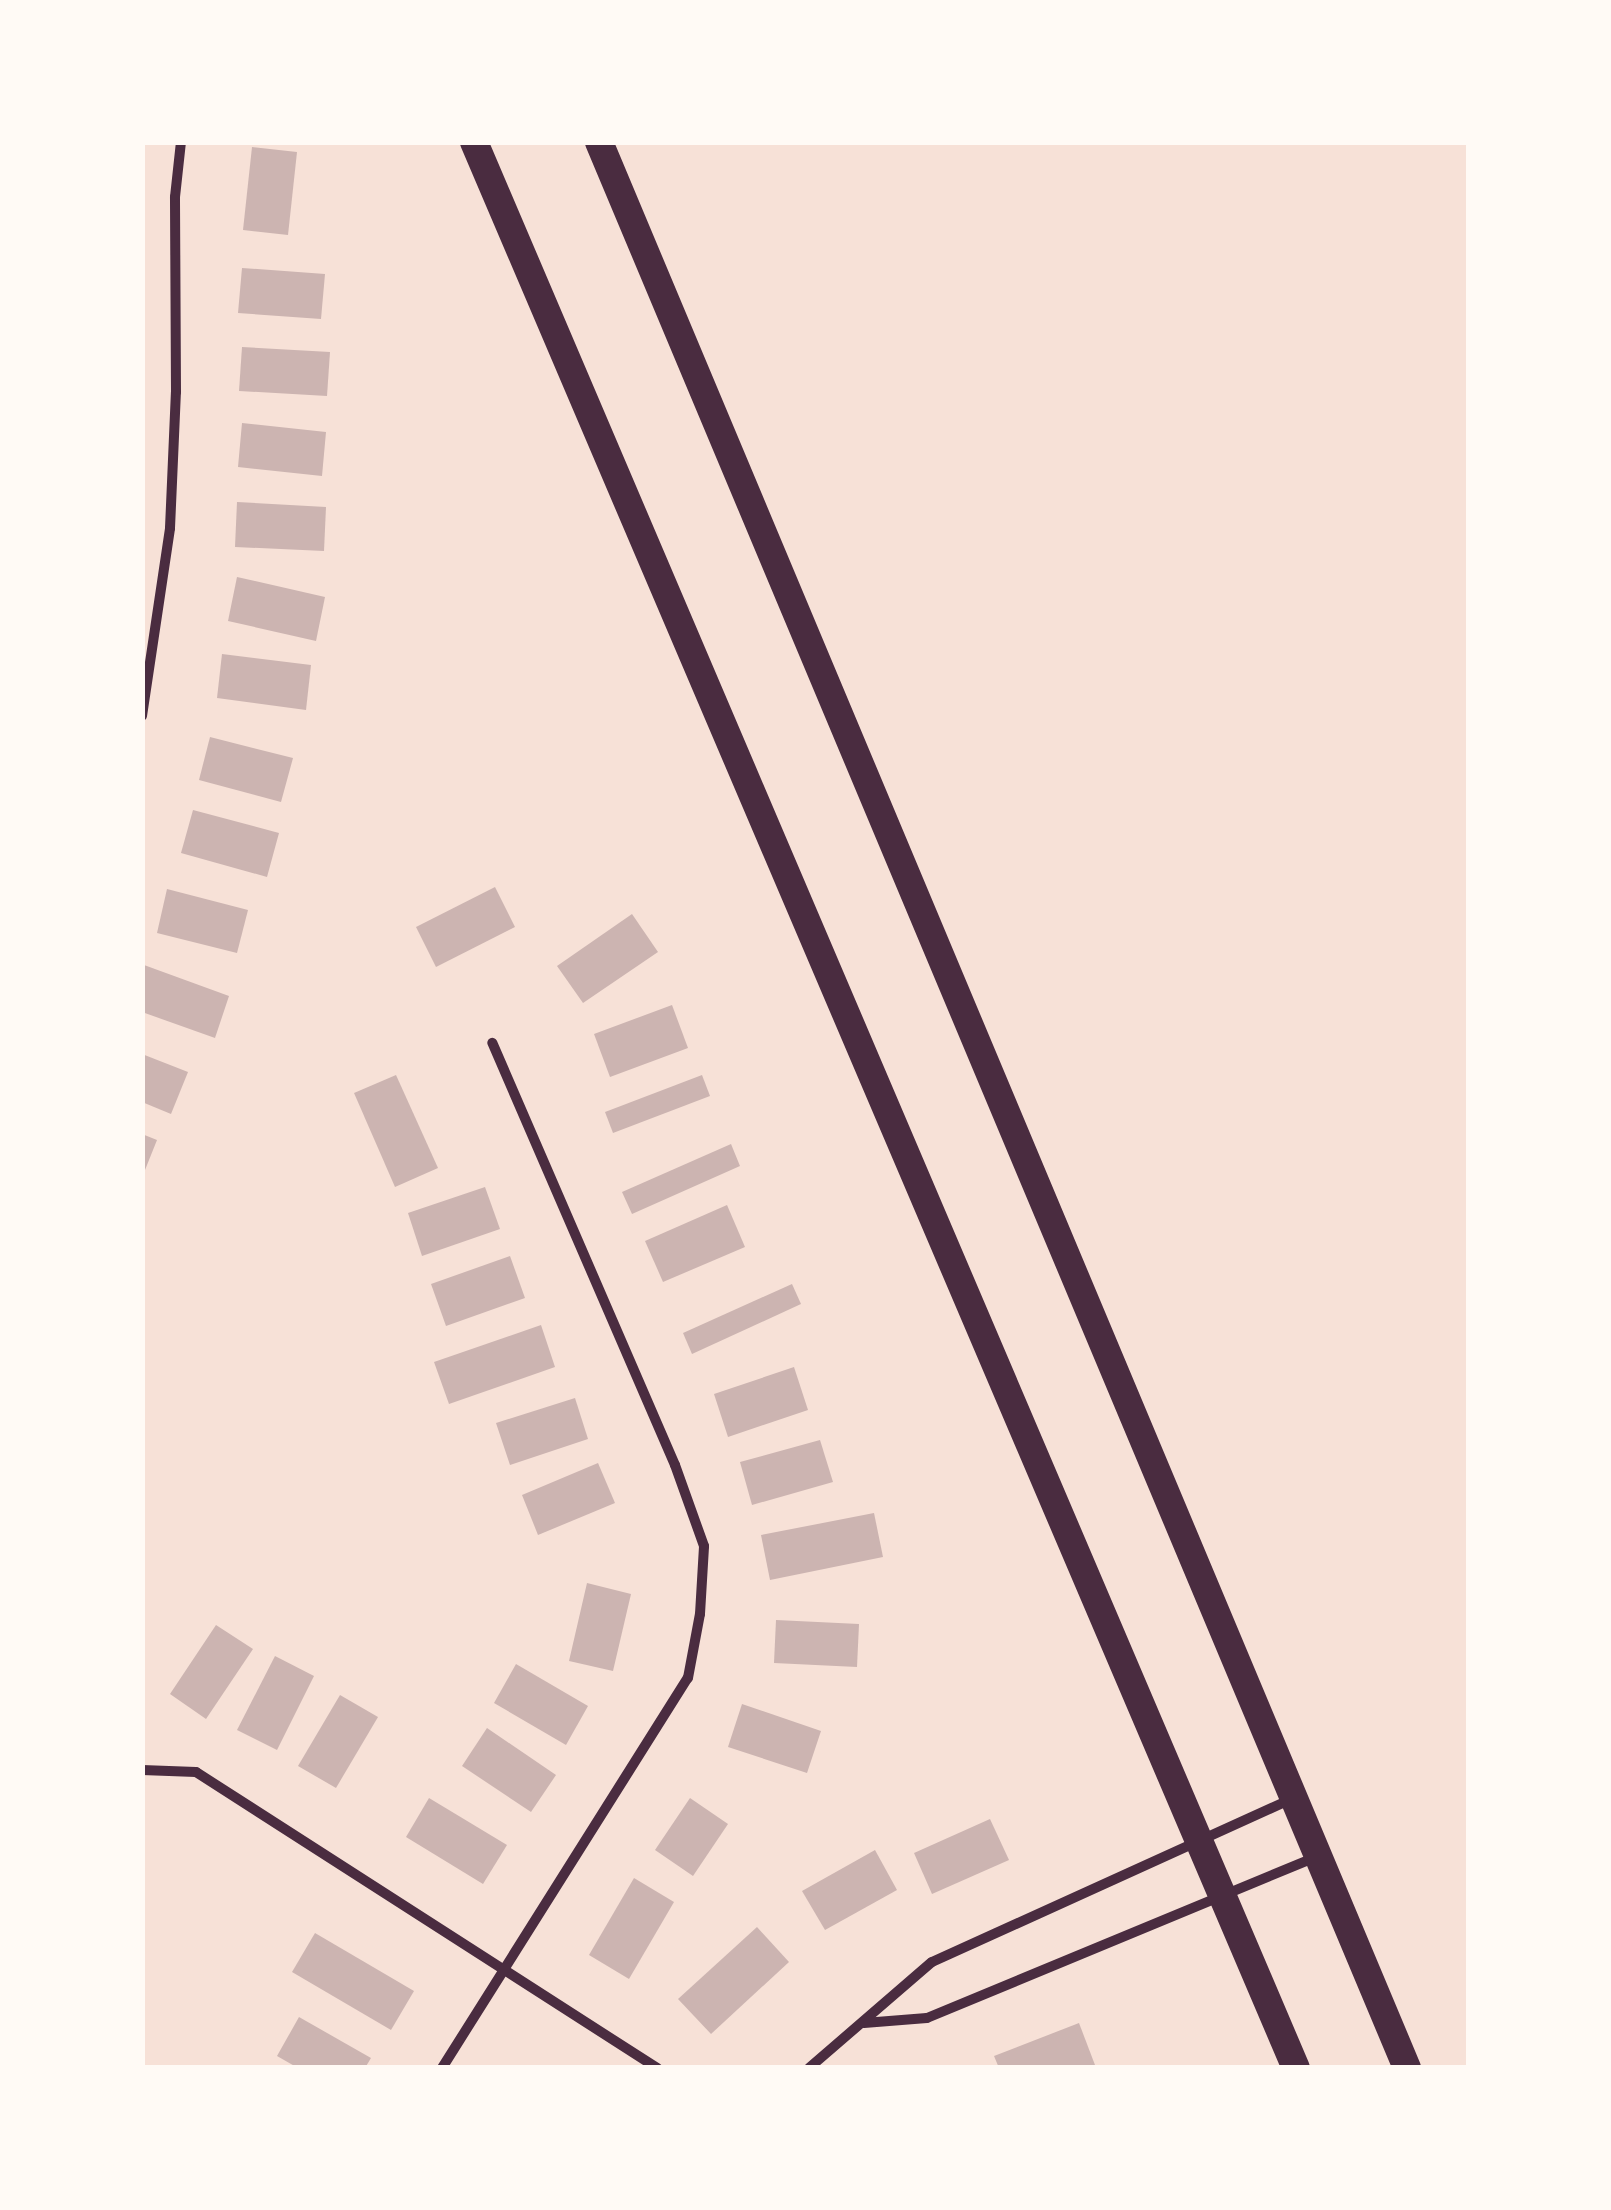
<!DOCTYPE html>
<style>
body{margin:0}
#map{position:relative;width:1611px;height:2210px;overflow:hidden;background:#f7e1d7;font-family:"Fira Sans Condensed",sans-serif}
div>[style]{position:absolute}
.building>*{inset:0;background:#ccb4b1}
.minor>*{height:10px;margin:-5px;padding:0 5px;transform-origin:5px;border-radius:5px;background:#4a2c40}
.trunk>*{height:28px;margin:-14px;padding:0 14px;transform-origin:14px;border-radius:14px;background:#4a2c40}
span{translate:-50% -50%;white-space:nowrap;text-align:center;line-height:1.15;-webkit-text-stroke:8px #fffaf5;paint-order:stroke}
.frame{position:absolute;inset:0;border:145px solid #fffaf5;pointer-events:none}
</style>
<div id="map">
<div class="building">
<div style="clip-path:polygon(252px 147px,297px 152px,288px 235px,243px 230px)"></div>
<div style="clip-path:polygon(242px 268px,325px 274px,321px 319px,238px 313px)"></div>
<div style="clip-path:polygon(242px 347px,330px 352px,327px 396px,239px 391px)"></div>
<div style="clip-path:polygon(242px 423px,326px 432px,322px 476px,238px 467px)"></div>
<div style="clip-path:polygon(237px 502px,326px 507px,324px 551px,235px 547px)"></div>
<div style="clip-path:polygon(237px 577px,325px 597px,316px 641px,228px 621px)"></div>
<div style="clip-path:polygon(222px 654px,311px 665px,306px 710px,217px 698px)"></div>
<div style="clip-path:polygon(210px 737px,293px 758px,281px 802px,199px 780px)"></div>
<div style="clip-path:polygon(193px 810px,279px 833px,267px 877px,181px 853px)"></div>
<div style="clip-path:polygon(495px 887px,515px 927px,436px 967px,416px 927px)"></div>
<div style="clip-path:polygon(167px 889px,248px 910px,237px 953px,157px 933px)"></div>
<div style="clip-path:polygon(632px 914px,658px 952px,583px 1003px,557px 966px)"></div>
<div style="clip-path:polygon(144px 965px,229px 996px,215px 1038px,142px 1012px)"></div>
<div style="clip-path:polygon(672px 1005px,688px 1048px,610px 1077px,594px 1034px)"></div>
<div style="clip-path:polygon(142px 1054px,188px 1072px,171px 1114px,142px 1102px)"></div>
<div style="clip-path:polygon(396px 1075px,438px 1168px,395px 1187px,354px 1093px)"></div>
<div style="clip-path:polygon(702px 1075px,710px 1096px,613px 1133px,605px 1112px)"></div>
<div style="clip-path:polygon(142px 1134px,157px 1140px,143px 1175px,142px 1175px)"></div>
<div style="clip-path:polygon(731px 1144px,740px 1166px,632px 1214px,622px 1192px)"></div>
<div style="clip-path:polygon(485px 1187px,500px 1229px,422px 1256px,408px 1213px)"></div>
<div style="clip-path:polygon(727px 1205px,745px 1247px,663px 1282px,645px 1241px)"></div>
<div style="clip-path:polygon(510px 1256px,525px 1298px,446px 1326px,431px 1284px)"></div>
<div style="clip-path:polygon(792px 1284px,801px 1304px,692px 1354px,683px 1333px)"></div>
<div style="clip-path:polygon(541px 1325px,555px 1367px,449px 1404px,434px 1362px)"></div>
<div style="clip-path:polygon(794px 1367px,808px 1410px,728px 1437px,714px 1394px)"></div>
<div style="clip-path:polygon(575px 1398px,588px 1439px,510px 1465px,496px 1423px)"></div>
<div style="clip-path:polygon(820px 1440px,833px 1482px,752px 1505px,740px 1462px)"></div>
<div style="clip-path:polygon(598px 1463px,615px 1503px,538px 1535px,522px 1495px)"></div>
<div style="clip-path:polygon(874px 1513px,883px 1557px,770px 1580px,761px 1535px)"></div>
<div style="clip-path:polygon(587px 1583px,631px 1594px,613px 1671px,569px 1661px)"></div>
<div style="clip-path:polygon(776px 1620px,859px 1624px,857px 1667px,774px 1663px)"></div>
<div style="clip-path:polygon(216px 1625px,253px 1649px,206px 1719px,170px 1694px)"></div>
<div style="clip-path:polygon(275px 1656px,314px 1676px,277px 1750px,237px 1730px)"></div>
<div style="clip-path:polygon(516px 1664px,588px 1706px,566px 1745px,494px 1703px)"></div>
<div style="clip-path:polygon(340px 1695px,378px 1717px,336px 1788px,298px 1766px)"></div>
<div style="clip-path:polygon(742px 1704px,821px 1731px,807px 1773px,728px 1747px)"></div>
<div style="clip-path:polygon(487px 1728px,556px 1775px,531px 1812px,462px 1766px)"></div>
<div style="clip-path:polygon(429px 1798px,507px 1845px,483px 1884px,406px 1837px)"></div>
<div style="clip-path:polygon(690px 1798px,728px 1824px,693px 1876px,655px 1850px)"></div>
<div style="clip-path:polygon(990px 1819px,1009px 1860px,932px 1894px,914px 1853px)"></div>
<div style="clip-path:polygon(875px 1850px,897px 1890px,825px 1930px,802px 1891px)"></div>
<div style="clip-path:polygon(634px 1878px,674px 1902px,629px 1979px,589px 1955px)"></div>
<div style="clip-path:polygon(757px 1927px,789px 1962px,711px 2034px,678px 1999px)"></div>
<div style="clip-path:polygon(315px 1933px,414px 1991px,391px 2030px,292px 1972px)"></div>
<div style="clip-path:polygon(299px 2017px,371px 2058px,365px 2068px,298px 2068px,277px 2056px)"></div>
<div style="clip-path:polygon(1079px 2023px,1095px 2065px,999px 2068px,994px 2056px)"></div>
</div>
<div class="minor">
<div style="left:142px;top:716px;width:190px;rotate:-81.5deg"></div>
<div style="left:170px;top:528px;width:136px;rotate:-87.5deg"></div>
<div style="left:176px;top:392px;width:195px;rotate:-90.3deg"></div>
<div style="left:175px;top:197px;width:55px;rotate:-83.8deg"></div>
<div style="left:142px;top:1770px;width:54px;rotate:2.1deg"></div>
<div style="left:196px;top:1772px;width:548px;rotate:32.7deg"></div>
<div style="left:864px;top:2023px;width:63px;rotate:-4.5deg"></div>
<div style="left:927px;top:2018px;width:420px;rotate:-22.5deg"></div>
<div style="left:442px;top:2068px;width:461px;rotate:-57.8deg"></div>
<div style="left:688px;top:1678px;width:65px;rotate:-79.4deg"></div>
<div style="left:700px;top:1614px;width:68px;rotate:-86.6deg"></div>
<div style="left:704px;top:1546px;width:86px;rotate:-109.7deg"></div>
<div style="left:675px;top:1465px;width:460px;rotate:-113.4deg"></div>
<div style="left:809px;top:2068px;width:162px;rotate:-40.8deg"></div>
<div style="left:932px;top:1962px;width:397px;rotate:-24.4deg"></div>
</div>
<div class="trunk">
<div style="left:474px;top:142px;width:2094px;rotate:66.89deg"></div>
<div style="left:599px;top:142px;width:2089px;rotate:67.24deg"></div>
</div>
<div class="frame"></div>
</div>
